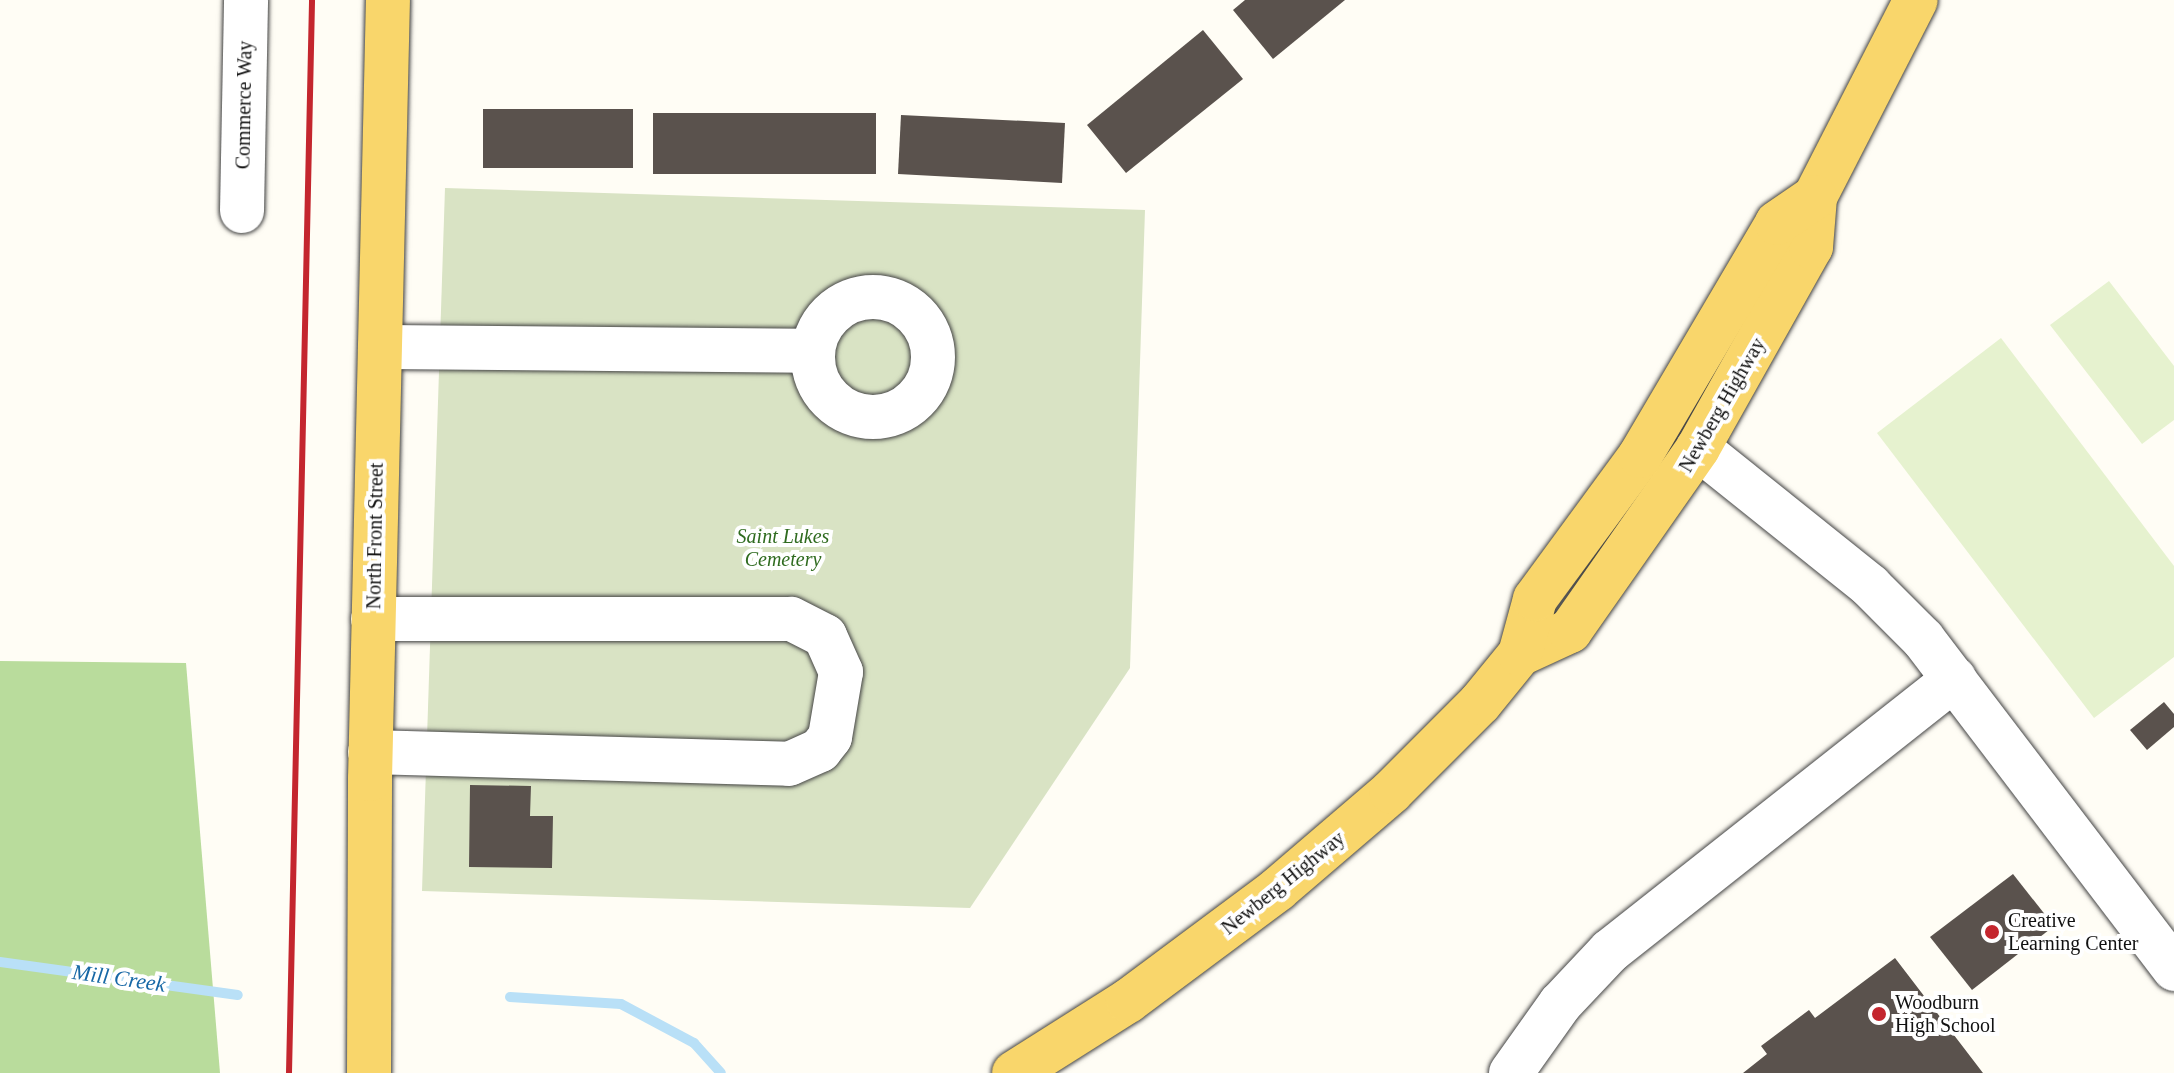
<!DOCTYPE html>
<style>
body{margin:0}
#map{position:relative;width:2174px;height:1073px;overflow:hidden;background:#fffdf5;font-family:"Times New Roman",serif}
div>[style]{position:absolute}
.forest>*{inset:0;background:#b9dc9c}
.cemetery>*{inset:0;background:#d9e3c4}
.pitch>*{inset:0;background:#e6f2cf}
.stream>*{height:10px;margin:-5px;padding:0 5px;transform-origin:5px;border-radius:5px;background:#b9e0f7}
.building>*{inset:0;background:#5a524d}
.roads{filter:drop-shadow(0 0 2px #444) drop-shadow(0 0 2px #444)}
.minor>*{height:44px;margin:-22px;padding:0 22px;transform-origin:22px;border-radius:22px;background:#fff}
.minor>.ring{margin:-22px;padding:0;box-sizing:content-box;background:none;border:44px solid #fff;border-radius:50%}
.major>*{height:44px;margin:-22px;padding:0 22px;transform-origin:22px;border-radius:22px;background:#f9d66b}
.rail>*{height:6px;margin:-3px;padding:0 3px;transform-origin:3px;border-radius:3px;background:#c4262e}
.dots>*{width:22px;height:22px;translate:-50% -50%;box-sizing:border-box;border:4px solid #fff;border-radius:50%}
span{translate:-50% -50%;white-space:nowrap;text-align:center;line-height:1.15;-webkit-text-stroke:8px #fff;paint-order:stroke}
.street-label{font-size:20px;color:#111}
.park-label{font-size:20px;color:#2f6b1f;font-style:italic}
.poi-label{font-size:20px;color:#111}
.left{translate:0 -50%;text-align:left}
.water-label{font-size:22px;color:#1768a6;font-style:italic}
</style>
<div id="map">
<div class="forest">
<div style="clip-path:polygon(0 661px,186px 663px,220px 1073px,0 1073px)"></div>
</div>
<div class="cemetery">
<div style="clip-path:polygon(445px 188px,1145px 210px,1130px 668px,970px 908px,422px 891px)"></div>
</div>
<div class="pitch">
<div style="clip-path:polygon(2109px 281px,2174px 366px,2174px 420px,2142px 444px,2050px 325px)"></div>
<div style="clip-path:polygon(2001px 338px,2174px 566px,2174px 657px,2094px 718px,1877px 433px)"></div>
</div>
<div class="stream">
<div style="left:0;top:962px;width:240px;rotate:7.9deg"></div>
<div style="left:510px;top:997px;width:111px;rotate:3.6deg"></div>
<div style="left:621px;top:1004px;width:83px;rotate:28.1deg"></div>
<div style="left:694px;top:1043px;width:40px;rotate:48deg"></div>
</div>
<div class="building">
<div style="clip-path:polygon(1245px 0,1345px 0,1273px 59px,1233px 10px)"></div>
<div style="clip-path:polygon(1203px 30px,1243px 79px,1126px 173px,1087px 125px)"></div>
<div style="clip-path:polygon(483px 109px,633px 109px,633px 168px,483px 168px)"></div>
<div style="clip-path:polygon(653px 113px,876px 113px,876px 174px,653px 174px)"></div>
<div style="clip-path:polygon(901px 115px,1065px 123px,1062px 183px,898px 174px)"></div>
<div style="clip-path:polygon(2164px 702px,2174px 714px,2174px 727px,2147px 750px,2130px 730px)"></div>
<div style="clip-path:polygon(470px 785px,531px 786px,530px 816px,553px 816px,552px 868px,469px 867px)"></div>
<div style="clip-path:polygon(2013px 874px,2054px 926px,1972px 990px,1930px 937px)"></div>
<div style="clip-path:polygon(1895px 958px,1983px 1073px,1743px 1073px,1767px 1054px,1761px 1046px,1809px 1010px,1815px 1018px)"></div>
</div>
<div class="roads">
<div class="minor">
<div style="left:242px;top:211px;width:211px;rotate:-88.9deg"></div>
<div class="ring" style="left:813px;top:297px;width:76px;height:76px"></div>
<div style="left:380px;top:347px;width:432px;rotate:0.5deg"></div>
<div style="left:1698px;top:448px;width:221px;rotate:38.7deg"></div>
<div style="left:1870px;top:586px;width:75px;rotate:45deg"></div>
<div style="left:1923px;top:639px;width:415px;rotate:52.7deg"></div>
<div style="left:370px;top:752px;width:419px;rotate:1.6deg"></div>
<div style="left:789px;top:764px;width:34px;rotate:-24deg"></div>
<div style="left:820px;top:750px;width:16px;rotate:-52deg"></div>
<div style="left:830px;top:737px;width:66px;rotate:-80.4deg"></div>
<div style="left:841px;top:672px;width:39px;rotate:-114deg"></div>
<div style="left:825px;top:636px;width:38px;rotate:-153deg"></div>
<div style="left:791px;top:619px;width:418px;rotate:180deg"></div>
<div style="left:1511px;top:1073px;width:85px;rotate:-54.6deg"></div>
<div style="left:1560px;top:1004px;width:73px;rotate:-46.7deg"></div>
<div style="left:1610px;top:951px;width:439px;rotate:-38.3deg"></div>
</div>
<div class="major">
<div style="left:1520px;top:654px;width:55px;rotate:-24.7deg"></div>
<div style="left:1570px;top:631px;width:223px;rotate:-55deg"></div>
<div style="left:1698px;top:448px;width:231px;rotate:-60.7deg"></div>
<div style="left:1811px;top:247px;width:50px;rotate:-85.4deg"></div>
<div style="left:1815px;top:197px;width:221px;rotate:-62.9deg"></div>
<div style="left:369px;top:1073px;width:294px;rotate:-89.8deg"></div>
<div style="left:370px;top:779px;width:779px;rotate:-88.68deg"></div>
<div style="left:1014px;top:1073px;width:135px;rotate:-32.3deg"></div>
<div style="left:1128px;top:1001px;width:187px;rotate:-36.7deg"></div>
<div style="left:1278px;top:889px;width:149px;rotate:-40.6deg"></div>
<div style="left:1391px;top:792px;width:126px;rotate:-45deg"></div>
<div style="left:1480px;top:703px;width:63px;rotate:-50.8deg"></div>
<div style="left:1520px;top:654px;width:57px;rotate:-74.7deg"></div>
<div style="left:1535px;top:599px;width:177px;rotate:-53.7deg"></div>
<div style="left:1640px;top:456px;width:270px;rotate:-59.5deg"></div>
<div style="left:1777px;top:223px;width:46px;rotate:-34.4deg"></div>
</div>
</div>
<div class="rail">
<div style="left:289px;top:1073px;width:1073px;rotate:-88.77deg"></div>
</div>
<div class="dots">
<div style="left:1992px;top:932px;background:#c4262e"></div>
<div style="left:1879px;top:1014px;background:#c4262e"></div>
</div>
<div class="street-label">
<span style="left:244px;top:105px;rotate:-89deg">Commerce Way</span>
<span style="left:1722px;top:405px;rotate:-60deg">Newberg Highway</span>
<span style="left:375px;top:536px;rotate:-89deg">North Front Street</span>
<span style="left:1283px;top:883px;rotate:-39deg">Newberg Highway</span>
</div>
<div class="park-label">
<span style="left:783px;top:548px">Saint Lukes<br>Cemetery</span>
</div>
<div class="poi-label">
<span class="left" style="left:2008px;top:932px">Creative<br>Learning Center</span>
<span class="left" style="left:1895px;top:1014px">Woodburn<br>High School</span>
</div>
<div class="water-label">
<span style="left:119px;top:978px;rotate:8deg">Mill Creek</span>
</div>
</div>
